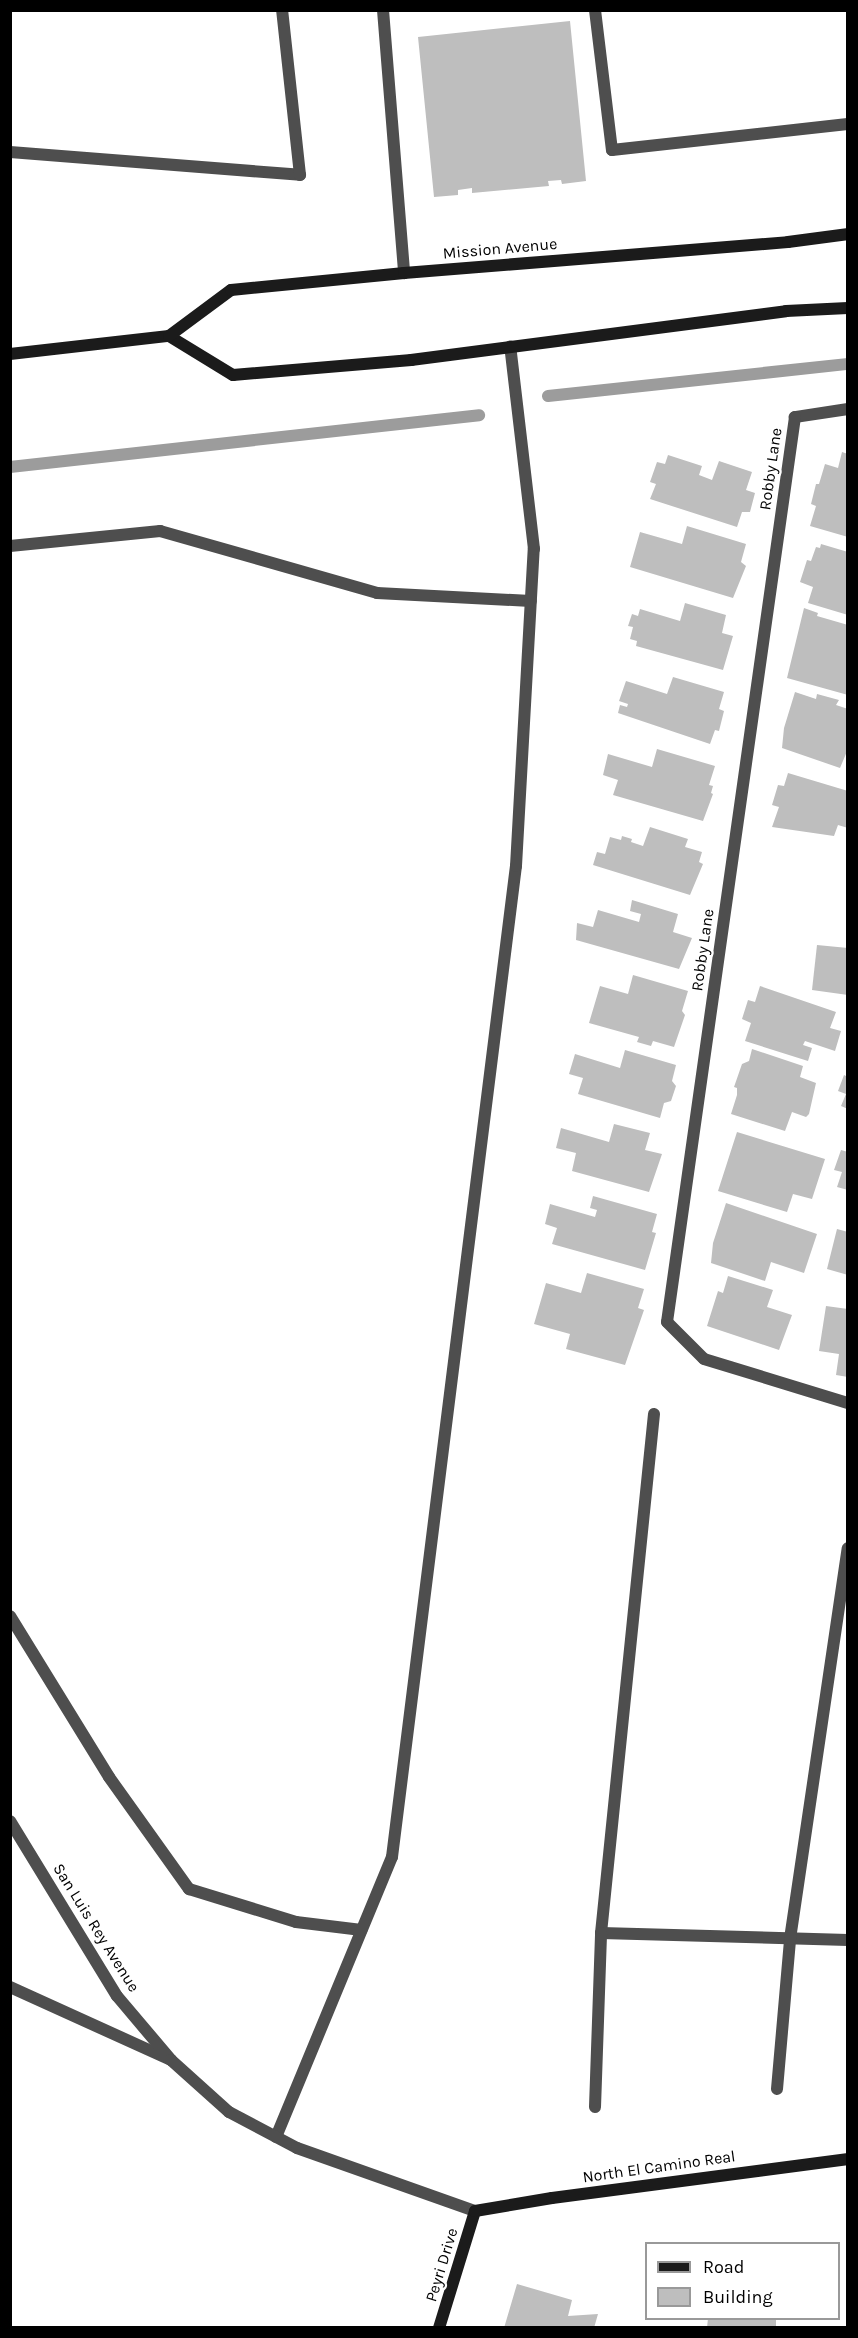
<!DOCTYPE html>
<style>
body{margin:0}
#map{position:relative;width:858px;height:2338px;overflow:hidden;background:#fff;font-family:Karla,sans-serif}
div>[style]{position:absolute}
.stream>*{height:12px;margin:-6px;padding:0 6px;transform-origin:6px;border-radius:6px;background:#9c9c9c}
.building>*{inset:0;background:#bebebe}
.lane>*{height:12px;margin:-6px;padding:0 6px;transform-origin:6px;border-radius:6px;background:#4e4e4e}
.street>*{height:12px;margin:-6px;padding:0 6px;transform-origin:6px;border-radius:6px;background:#4e4e4e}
.secondary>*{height:12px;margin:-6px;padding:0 6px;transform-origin:6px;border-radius:6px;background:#1b1b1b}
span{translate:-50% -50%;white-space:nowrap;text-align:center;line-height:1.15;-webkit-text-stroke:4.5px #fff;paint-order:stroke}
.street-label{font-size:16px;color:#000}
.frame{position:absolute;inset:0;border:12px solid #000;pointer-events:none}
.legend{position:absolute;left:645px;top:2242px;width:195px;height:78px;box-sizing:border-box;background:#fff;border:2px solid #999;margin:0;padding:8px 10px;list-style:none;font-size:18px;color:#000}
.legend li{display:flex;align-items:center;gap:12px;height:30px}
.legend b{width:30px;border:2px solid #999}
</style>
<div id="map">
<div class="stream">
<div style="left:548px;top:396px;width:302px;rotate:-6.1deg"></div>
<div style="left:10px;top:467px;width:472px;rotate:-6.3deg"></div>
</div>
<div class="building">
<div style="clip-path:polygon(570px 21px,586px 181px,562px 184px,561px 180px,548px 181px,549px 186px,472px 193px,472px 188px,458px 190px,458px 195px,434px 197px,418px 37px)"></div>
<div style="clip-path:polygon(842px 452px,848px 454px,848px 537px,810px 526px,816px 506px,811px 504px,816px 484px,819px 484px,825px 464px,838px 468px)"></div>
<div style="clip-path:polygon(668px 455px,702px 466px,699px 475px,712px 480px,719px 461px,752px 472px,746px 490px,755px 493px,750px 512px,742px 512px,737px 527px,650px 499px,656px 484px,650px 482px,657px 462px,665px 464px)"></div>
<div style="clip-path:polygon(687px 526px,746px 544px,741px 562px,746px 566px,733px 598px,630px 567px,640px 532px,682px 544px)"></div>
<div style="clip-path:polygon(821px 544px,848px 552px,848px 615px,808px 603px,813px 587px,800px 582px,807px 560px,811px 561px,816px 547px,820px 548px)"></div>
<div style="clip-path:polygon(685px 603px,726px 615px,722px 633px,733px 636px,723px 670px,636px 646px,637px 641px,630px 639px,633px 627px,628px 626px,632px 614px,638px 616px,640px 609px,680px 621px)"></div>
<div style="clip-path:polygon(804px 608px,818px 613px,817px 616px,848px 625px,848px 695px,787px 678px)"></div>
<div style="clip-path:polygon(673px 677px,724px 692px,719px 709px,724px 711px,719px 731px,715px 730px,710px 744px,618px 713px,620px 705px,627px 707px,628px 704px,619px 701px,626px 681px,667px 694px)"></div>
<div style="clip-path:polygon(795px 692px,816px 699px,817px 694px,839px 700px,836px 705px,848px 709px,848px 749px,840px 768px,782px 748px,784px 728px)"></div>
<div style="clip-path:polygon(657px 749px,715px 766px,709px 785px,713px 786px,711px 793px,713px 794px,703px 821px,613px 795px,618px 780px,603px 775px,608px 754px,652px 767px)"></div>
<div style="clip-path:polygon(788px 773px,848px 791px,848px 828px,838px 825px,834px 836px,772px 827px,779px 807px,772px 805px,778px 785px,784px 786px)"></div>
<div style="clip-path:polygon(650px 827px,688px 839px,685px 847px,702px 852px,699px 862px,703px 864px,690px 895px,593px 865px,597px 852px,605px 854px,610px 837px,621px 840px,622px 836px,632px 839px,631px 842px,643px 846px)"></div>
<div style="clip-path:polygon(632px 900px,678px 914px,673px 932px,692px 938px,679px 969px,576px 940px,577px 923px,593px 927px,598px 910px,639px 922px,641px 914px,630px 911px)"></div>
<div style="clip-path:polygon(817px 945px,848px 948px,848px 995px,812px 990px)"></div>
<div style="clip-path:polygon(633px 975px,688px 991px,682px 1011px,685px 1015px,674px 1047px,653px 1041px,651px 1046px,637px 1042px,639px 1037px,589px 1023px,600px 986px,628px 994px)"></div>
<div style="clip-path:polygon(760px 986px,836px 1012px,830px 1028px,841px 1031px,835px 1051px,805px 1041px,803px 1045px,812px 1048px,808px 1061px,745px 1041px,751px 1023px,742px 1019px,748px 1000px,755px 1002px)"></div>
<div style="clip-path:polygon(752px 1049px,803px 1066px,800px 1077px,816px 1083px,809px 1114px,806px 1117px,792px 1112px,785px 1131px,731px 1114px,737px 1095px,737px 1088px,734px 1087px,742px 1064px,749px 1061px)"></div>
<div style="clip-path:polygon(625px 1050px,676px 1065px,672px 1081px,676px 1086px,671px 1101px,664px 1103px,660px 1118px,578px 1094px,583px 1078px,569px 1074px,575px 1054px,620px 1068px)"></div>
<div style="clip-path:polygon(844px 1075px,848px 1077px,848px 1109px,841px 1106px,846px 1094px,838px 1091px)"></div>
<div style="clip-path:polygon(614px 1124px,650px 1133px,645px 1150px,662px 1154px,649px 1192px,572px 1171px,576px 1153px,556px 1148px,561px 1128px,609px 1142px)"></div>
<div style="clip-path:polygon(737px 1132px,825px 1159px,812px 1199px,793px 1194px,787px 1212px,718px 1191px)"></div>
<div style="clip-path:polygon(841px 1150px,848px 1152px,848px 1190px,837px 1187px,842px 1172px,834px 1170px)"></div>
<div style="clip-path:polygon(593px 1196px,657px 1214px,652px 1232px,656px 1233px,645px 1270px,552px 1244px,557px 1228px,545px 1224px,550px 1204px,595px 1217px,597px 1210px,590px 1208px)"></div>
<div style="clip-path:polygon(726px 1203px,817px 1234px,804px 1273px,771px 1262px,765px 1281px,711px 1263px,713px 1243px)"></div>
<div style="clip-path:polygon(837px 1229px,848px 1232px,848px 1275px,827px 1269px)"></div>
<div style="clip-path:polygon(587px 1273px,644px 1289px,638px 1308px,644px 1310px,625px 1365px,566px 1349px,570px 1334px,534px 1324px,546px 1283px,581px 1293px)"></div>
<div style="clip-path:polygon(728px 1276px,773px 1290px,767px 1307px,792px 1315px,779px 1350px,707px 1326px,718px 1291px,723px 1293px)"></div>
<div style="clip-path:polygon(826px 1306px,848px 1309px,848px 1377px,836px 1375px,839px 1354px,819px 1351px)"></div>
<div style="clip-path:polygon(517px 2284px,572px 2300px,568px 2316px,598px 2314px,594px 2328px,504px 2328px)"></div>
<div style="clip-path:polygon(708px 2318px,776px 2318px,776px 2328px,707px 2328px)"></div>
</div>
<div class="lane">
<div style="left:383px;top:10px;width:264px;rotate:85.4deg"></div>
<div style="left:595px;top:10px;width:141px;rotate:83.1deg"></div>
<div style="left:612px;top:150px;width:237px;rotate:-6.3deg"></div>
<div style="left:10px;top:152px;width:291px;rotate:4.5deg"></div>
<div style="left:300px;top:175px;width:166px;rotate:-96.2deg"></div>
<div style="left:10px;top:546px;width:151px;rotate:-5.7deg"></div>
<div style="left:160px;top:531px;width:226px;rotate:15.9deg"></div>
<div style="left:377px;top:593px;width:154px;rotate:3deg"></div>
<div style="left:654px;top:1414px;width:522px;rotate:95.83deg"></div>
<div style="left:601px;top:1933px;width:247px;rotate:1.6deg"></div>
<div style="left:10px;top:1616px;width:189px;rotate:58.4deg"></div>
<div style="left:109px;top:1777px;width:138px;rotate:54.5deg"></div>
<div style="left:189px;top:1889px;width:112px;rotate:17.1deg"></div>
<div style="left:296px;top:1922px;width:66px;rotate:6.9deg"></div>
<div style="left:10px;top:1987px;width:177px;rotate:24.4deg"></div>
<div style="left:777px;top:2089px;width:151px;rotate:-85deg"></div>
<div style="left:790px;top:1939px;width:395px;rotate:-81.6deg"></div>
<div style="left:595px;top:2107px;width:174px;rotate:-88deg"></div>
<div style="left:276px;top:2137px;width:303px;rotate:-67.5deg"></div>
<div style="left:392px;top:1857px;width:999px;rotate:-82.87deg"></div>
<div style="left:516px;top:866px;width:318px;rotate:-86.8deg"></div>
<div style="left:534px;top:549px;width:204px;rotate:-96.7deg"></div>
</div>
<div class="street">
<div style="left:848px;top:409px;width:54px;rotate:171.4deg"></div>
<div style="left:795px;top:417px;width:914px;rotate:98.05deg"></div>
<div style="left:667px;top:1322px;width:52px;rotate:45deg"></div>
<div style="left:704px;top:1359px;width:151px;rotate:17deg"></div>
<div style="left:10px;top:1821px;width:205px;rotate:58.6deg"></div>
<div style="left:117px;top:1996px;width:84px;rotate:49.8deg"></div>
<div style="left:171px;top:2060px;width:78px;rotate:41.9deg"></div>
<div style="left:229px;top:2112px;width:77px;rotate:27.9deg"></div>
<div style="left:297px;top:2148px;width:189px;rotate:19.5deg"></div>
</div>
<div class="secondary">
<div style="left:169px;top:336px;width:75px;rotate:31.4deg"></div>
<div style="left:233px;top:375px;width:179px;rotate:-4.8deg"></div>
<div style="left:411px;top:360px;width:378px;rotate:-7.4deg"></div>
<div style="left:786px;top:311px;width:62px;rotate:-2.8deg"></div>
<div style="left:10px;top:354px;width:160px;rotate:-6.5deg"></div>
<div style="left:169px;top:336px;width:77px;rotate:-36.6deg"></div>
<div style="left:231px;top:290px;width:174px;rotate:-5.6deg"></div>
<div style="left:404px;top:273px;width:385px;rotate:-4.6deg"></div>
<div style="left:788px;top:242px;width:61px;rotate:-7.6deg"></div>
<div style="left:439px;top:2328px;width:122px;rotate:-72.9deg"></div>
<div style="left:475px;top:2211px;width:78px;rotate:-9.6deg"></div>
<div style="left:552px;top:2198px;width:299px;rotate:-7.5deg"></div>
</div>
<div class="street-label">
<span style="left:500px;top:249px;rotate:-5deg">Mission Avenue</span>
<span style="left:771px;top:469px;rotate:-82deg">Robby Lane</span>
<span style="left:703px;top:950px;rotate:-82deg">Robby Lane</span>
<span style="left:96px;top:1928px;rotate:58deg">San Luis Rey Avenue</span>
<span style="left:659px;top:2167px;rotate:-8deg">North El Camino Real</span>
<span style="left:442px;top:2265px;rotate:-73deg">Peyri Drive</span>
</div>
<div class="frame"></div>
<ul class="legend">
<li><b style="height:8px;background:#1b1b1b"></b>Road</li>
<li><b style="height:16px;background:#bebebe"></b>Building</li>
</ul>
</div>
